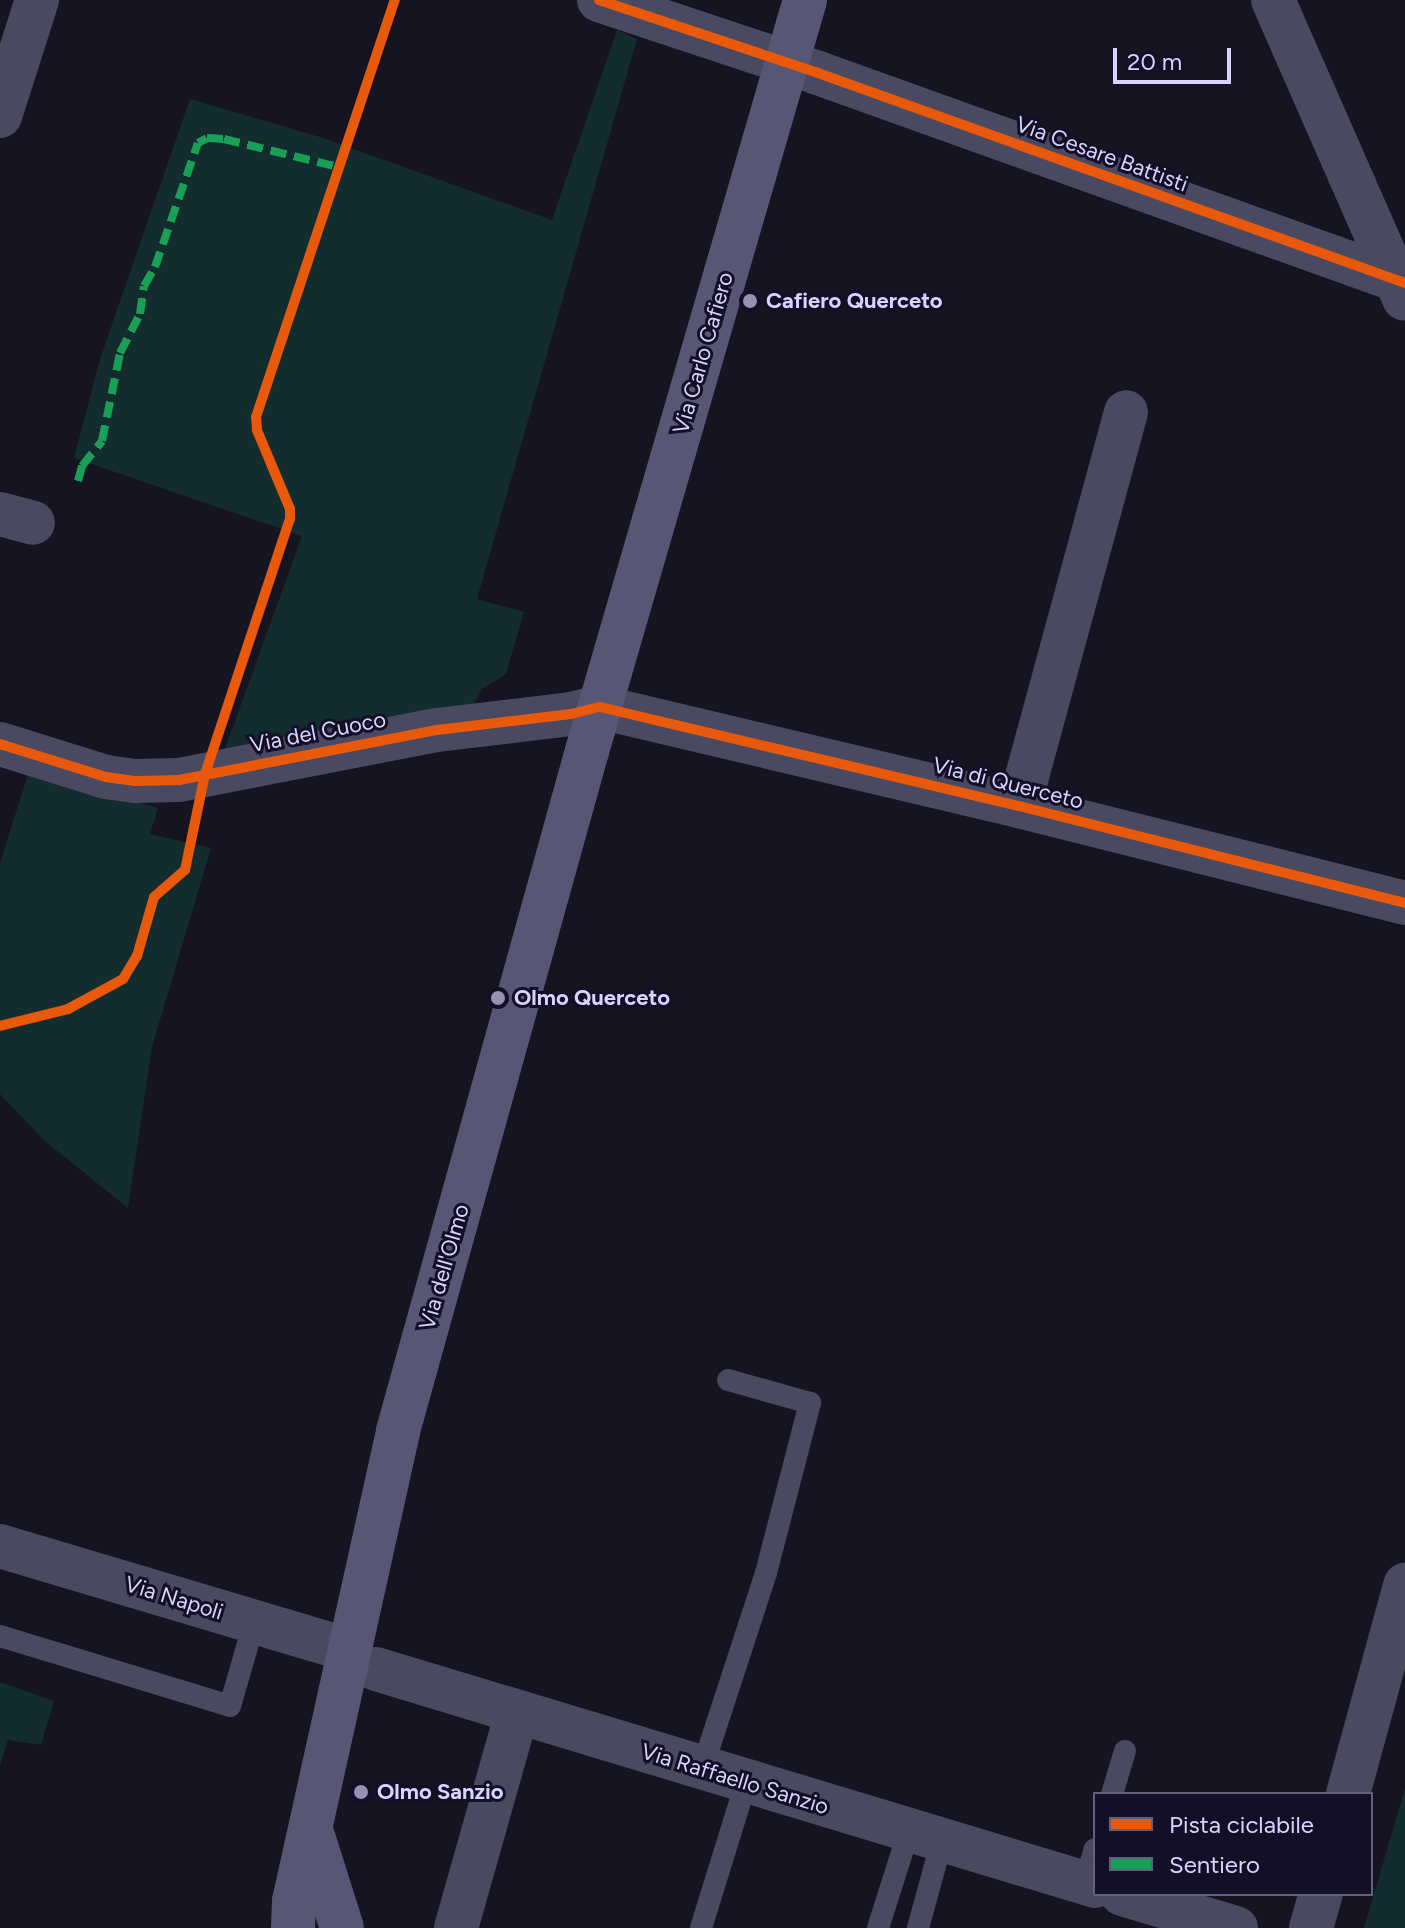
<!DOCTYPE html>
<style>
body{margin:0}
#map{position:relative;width:1405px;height:1928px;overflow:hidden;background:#161421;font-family:Figtree,sans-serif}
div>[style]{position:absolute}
.green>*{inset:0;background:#132c2d}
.service>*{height:22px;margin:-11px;padding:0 11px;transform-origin:11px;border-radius:11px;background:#4a4962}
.minor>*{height:44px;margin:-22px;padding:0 22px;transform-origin:22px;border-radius:22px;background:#4a4962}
.secondary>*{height:44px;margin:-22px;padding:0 22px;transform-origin:22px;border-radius:22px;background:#575674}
.quiet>*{height:8px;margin-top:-4px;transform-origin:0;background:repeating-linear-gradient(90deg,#1a9f57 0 16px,transparent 0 24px)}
.cycleway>*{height:10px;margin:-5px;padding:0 5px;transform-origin:5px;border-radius:5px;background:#e8590c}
.dots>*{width:22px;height:22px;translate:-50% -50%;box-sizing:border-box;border:4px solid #130f26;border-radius:50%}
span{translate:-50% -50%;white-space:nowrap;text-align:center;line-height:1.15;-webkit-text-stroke:6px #130f26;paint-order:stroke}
.street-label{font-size:22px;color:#d9d4ff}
.poi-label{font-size:22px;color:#d9d4ff;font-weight:700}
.left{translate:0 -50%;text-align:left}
.legend{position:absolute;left:1093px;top:1792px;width:280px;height:104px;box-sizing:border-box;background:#130f26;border:2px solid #625e7d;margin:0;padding:10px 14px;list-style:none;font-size:24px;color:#d9d4ff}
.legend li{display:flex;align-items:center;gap:16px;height:40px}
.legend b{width:40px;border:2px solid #625e7d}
.scale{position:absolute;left:1113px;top:48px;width:118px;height:36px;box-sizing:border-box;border:4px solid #d9d4ff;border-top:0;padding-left:10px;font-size:24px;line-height:28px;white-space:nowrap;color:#d9d4ff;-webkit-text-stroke:6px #130f26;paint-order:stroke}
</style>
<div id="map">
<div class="green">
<div style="clip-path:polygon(617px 30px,637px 39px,477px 599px,524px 612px,506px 674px,482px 689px,472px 708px,222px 757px,302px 536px,74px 458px,100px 359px,190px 99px,320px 137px,552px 220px)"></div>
<div style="clip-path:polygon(29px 771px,158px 808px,150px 834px,211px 848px,152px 1047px,128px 1208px,46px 1142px,0 1094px,0 863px)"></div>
<div style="clip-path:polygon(0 1682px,54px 1701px,41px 1745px,8px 1740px,0 1766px)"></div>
<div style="clip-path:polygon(1405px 1788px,1405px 1928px,1364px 1928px)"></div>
</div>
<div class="service">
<div style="left:0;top:1636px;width:240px;rotate:16.9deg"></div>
<div style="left:230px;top:1706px;width:86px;rotate:-73.9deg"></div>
<div style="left:702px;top:1769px;width:206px;rotate:-71.9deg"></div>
<div style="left:766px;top:1573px;width:176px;rotate:-75.5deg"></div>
<div style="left:810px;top:1403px;width:85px;rotate:-164.3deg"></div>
<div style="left:1112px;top:1794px;width:45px;rotate:-73.2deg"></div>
<div style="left:1085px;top:1883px;width:35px;rotate:-74deg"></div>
<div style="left:701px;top:1928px;width:152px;rotate:-72.8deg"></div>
<div style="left:878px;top:1928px;width:103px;rotate:-72.4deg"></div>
<div style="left:918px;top:1928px;width:91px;rotate:-74.7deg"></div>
</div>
<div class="minor">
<div style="left:599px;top:0;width:231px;rotate:18.4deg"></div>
<div style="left:818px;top:73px;width:623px;rotate:19.68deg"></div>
<div style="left:1273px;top:0;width:326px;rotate:66.3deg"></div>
<div style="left:0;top:116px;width:122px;rotate:-72.3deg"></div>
<div style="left:0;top:514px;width:34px;rotate:15deg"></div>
<div style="left:0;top:744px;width:111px;rotate:17.3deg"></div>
<div style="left:106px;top:777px;width:29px;rotate:8deg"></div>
<div style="left:135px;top:781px;width:44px;rotate:-1.3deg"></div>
<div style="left:179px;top:780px;width:263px;rotate:-11deg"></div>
<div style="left:437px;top:730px;width:135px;rotate:-6.8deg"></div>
<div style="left:571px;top:714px;width:30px;rotate:-14deg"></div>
<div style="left:600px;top:707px;width:431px;rotate:13.3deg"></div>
<div style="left:1019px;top:806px;width:398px;rotate:14.1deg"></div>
<div style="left:1019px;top:806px;width:408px;rotate:-74.8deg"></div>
<div style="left:0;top:1546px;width:363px;rotate:16.6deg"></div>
<div style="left:376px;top:1669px;width:751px;rotate:16.79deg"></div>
<div style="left:1348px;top:1794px;width:217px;rotate:-74.7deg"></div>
<div style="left:1122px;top:1894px;width:119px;rotate:16.6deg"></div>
<div style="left:456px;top:1928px;width:223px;rotate:-74.2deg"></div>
<div style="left:1311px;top:1928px;width:35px;rotate:-74deg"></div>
</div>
<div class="secondary">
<div style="left:313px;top:1836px;width:96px;rotate:72.5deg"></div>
<div style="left:293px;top:1928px;width:27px;rotate:-88deg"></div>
<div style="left:294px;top:1901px;width:481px;rotate:-77.5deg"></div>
<div style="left:398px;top:1431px;width:706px;rotate:-74.47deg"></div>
<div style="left:587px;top:751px;width:782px;rotate:-73.81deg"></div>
</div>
<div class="quiet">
<div style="left:78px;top:481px;width:16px;rotate:-75deg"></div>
<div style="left:82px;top:466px;width:32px;rotate:-51deg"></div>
<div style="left:102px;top:441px;width:90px;rotate:-78.4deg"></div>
<div style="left:120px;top:353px;width:44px;rotate:-62.9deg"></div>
<div style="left:140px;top:314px;width:28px;rotate:-82deg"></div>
<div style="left:144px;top:286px;width:22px;rotate:-60deg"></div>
<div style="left:155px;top:267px;width:131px;rotate:-70.9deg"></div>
<div style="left:198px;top:143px;width:10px;rotate:-29deg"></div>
<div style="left:207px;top:138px;width:17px;rotate:3deg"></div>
<div style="left:224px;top:139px;width:117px;rotate:13.8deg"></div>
</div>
<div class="cycleway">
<div style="left:599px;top:0;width:231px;rotate:18.4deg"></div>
<div style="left:818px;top:73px;width:623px;rotate:19.68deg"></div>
<div style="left:0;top:744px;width:111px;rotate:17.3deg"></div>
<div style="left:106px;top:777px;width:29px;rotate:8deg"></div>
<div style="left:135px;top:781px;width:44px;rotate:-1.3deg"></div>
<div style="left:179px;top:780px;width:263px;rotate:-11deg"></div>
<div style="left:437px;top:730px;width:135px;rotate:-6.8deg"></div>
<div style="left:571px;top:714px;width:30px;rotate:-14deg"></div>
<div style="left:600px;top:707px;width:431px;rotate:13.3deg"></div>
<div style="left:1019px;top:806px;width:398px;rotate:14.1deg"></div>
<div style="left:0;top:1026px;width:70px;rotate:-14deg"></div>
<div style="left:68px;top:1009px;width:63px;rotate:-28.6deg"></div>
<div style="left:123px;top:979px;width:27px;rotate:-59deg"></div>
<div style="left:137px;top:956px;width:61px;rotate:-73.9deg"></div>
<div style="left:154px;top:897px;width:41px;rotate:-41.1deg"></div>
<div style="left:185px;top:870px;width:98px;rotate:-78.2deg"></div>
<div style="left:205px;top:774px;width:269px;rotate:-71.6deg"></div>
<div style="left:290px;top:519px;width:10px;rotate:-90deg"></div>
<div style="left:290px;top:509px;width:86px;rotate:-112.7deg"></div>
<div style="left:257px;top:430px;width:13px;rotate:-94deg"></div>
<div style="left:256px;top:417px;width:440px;rotate:-71.6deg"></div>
</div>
<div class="dots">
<div style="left:750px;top:301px;background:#9591b1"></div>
<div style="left:498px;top:998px;background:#9591b1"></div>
<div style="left:361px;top:1792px;background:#9591b1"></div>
</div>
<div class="street-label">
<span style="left:1102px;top:154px;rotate:20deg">Via Cesare Battisti</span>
<span style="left:703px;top:353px;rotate:-74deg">Via Carlo Cafiero</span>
<span style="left:318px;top:732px;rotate:-11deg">Via del Cuoco</span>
<span style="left:1008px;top:783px;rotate:14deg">Via di Querceto</span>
<span style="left:444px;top:1267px;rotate:-74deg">Via dell'Olmo</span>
<span style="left:174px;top:1598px;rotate:17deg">Via Napoli</span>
<span style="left:735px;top:1779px;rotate:17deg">Via Raffaello Sanzio</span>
</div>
<div class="poi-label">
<span class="left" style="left:766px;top:301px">Cafiero Querceto</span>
<span class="left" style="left:514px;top:998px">Olmo Querceto</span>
<span class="left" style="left:377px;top:1792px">Olmo Sanzio</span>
</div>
<ul class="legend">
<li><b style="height:10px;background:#e8590c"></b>Pista ciclabile</li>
<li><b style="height:10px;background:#1a9f57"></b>Sentiero</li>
</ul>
<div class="scale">20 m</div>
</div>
